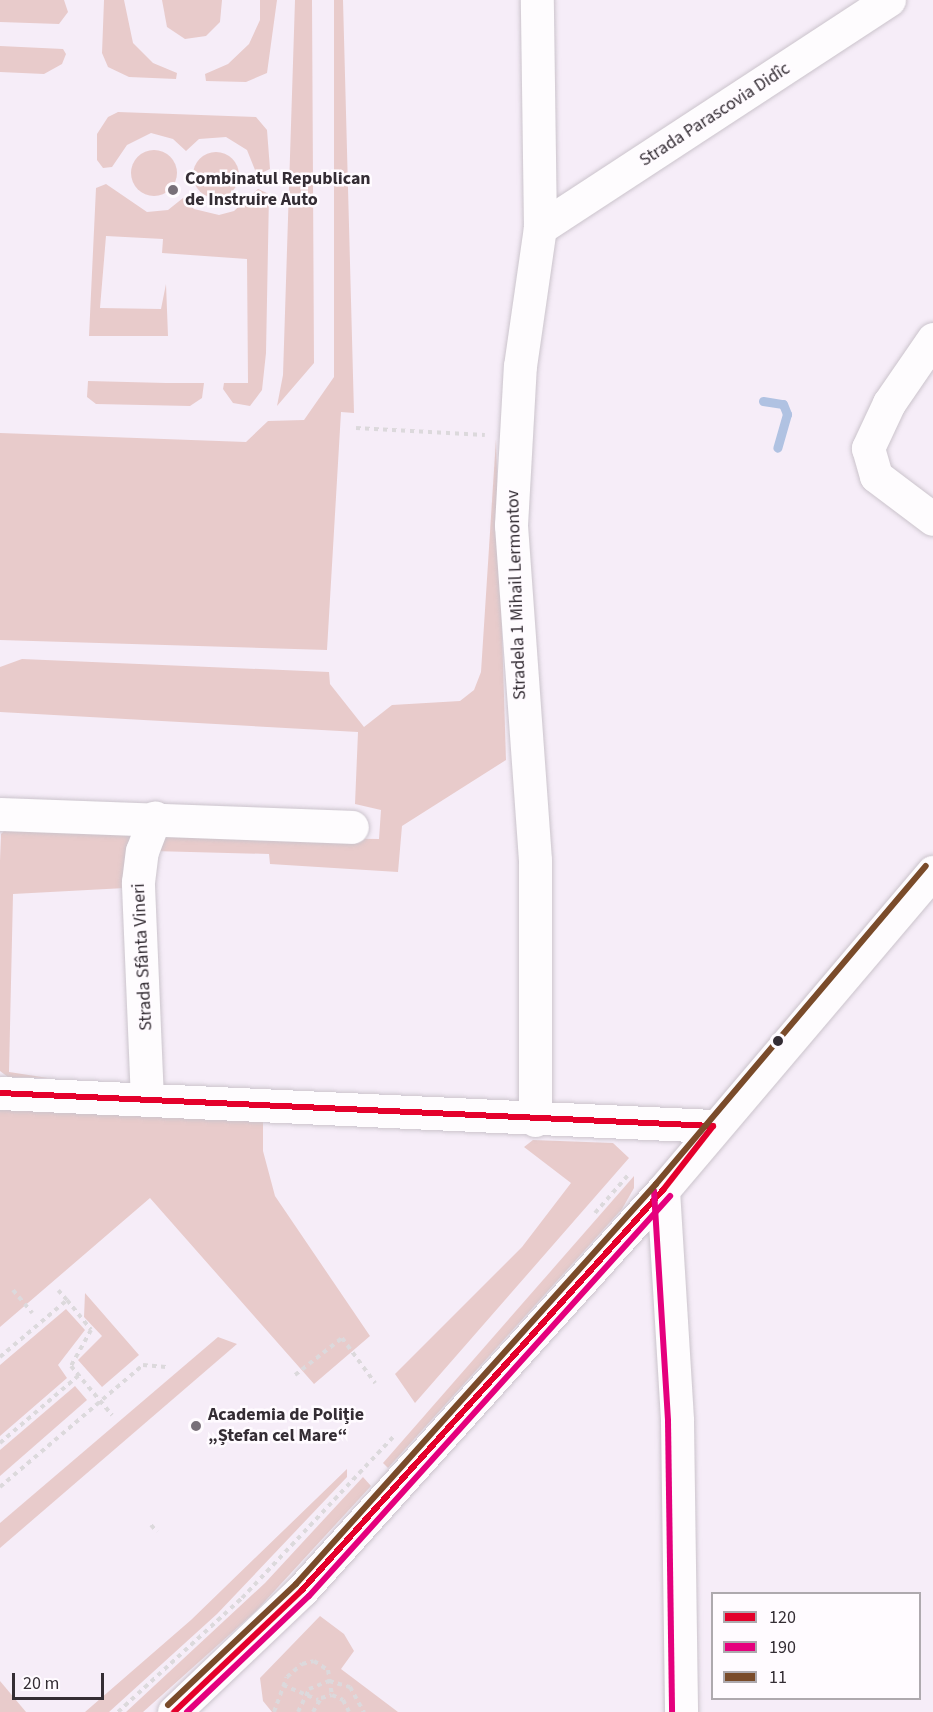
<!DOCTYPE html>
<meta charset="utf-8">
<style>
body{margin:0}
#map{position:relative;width:933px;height:1712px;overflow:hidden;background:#f6edf8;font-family:"Source Sans 3",sans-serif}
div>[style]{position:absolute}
.green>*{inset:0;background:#e8cbcb}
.round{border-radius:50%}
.stream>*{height:9px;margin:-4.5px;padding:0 4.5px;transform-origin:4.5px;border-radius:4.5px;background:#b0c2e2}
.path>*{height:4px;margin-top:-2px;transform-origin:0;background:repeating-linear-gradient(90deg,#dcd9dc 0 4.5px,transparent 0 9px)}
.roads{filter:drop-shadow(0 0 2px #cbc4cc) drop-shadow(0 0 2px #cbc4cc)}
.minor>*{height:33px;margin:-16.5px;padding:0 16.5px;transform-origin:16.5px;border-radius:16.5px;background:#fefcfe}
.bus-1>*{height:6px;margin:-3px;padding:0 3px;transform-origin:3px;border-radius:3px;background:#e4002b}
.bus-2>*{height:6px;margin:-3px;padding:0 3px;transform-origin:3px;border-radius:3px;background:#e5007d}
.bus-3>*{height:6px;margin:-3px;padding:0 3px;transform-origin:3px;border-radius:3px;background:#7a4b2a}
.dots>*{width:16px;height:16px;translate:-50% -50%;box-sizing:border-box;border:3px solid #fffbff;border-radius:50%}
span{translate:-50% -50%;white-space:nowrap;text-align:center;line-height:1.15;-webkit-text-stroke:5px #fffbff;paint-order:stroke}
.street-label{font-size:18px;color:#342d34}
.poi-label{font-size:18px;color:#342d34;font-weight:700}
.left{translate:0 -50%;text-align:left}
.legend{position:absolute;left:711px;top:1592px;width:210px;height:108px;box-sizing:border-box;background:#fffbff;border:2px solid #aea9ae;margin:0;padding:8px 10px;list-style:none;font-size:18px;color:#342d34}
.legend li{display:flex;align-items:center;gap:12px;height:30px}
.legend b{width:30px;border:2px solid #aea9ae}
.scale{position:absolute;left:12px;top:1673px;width:92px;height:27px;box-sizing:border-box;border:3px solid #342d34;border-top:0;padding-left:8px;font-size:18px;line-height:21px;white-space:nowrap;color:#342d34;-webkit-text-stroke:4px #fffbff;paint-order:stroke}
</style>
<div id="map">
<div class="green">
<div style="clip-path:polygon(0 0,64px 0,68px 12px,59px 24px,0 22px)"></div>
<div style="clip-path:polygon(104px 0,124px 0,133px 43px,153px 63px,177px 73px,176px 79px,129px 77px,108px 67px,102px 53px)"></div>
<div style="clip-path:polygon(162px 0,222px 0,220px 22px,206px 36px,185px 39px,167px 27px)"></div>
<div style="clip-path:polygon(260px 0,277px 0,267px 73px,246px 82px,206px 81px,205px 74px,228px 64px,249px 44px,260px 20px)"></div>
<div style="clip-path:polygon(295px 0,312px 0,314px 363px,277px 406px,283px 375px)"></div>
<div style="clip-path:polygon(334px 0,343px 0,354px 413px,341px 412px,327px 650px,0 640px,0 433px,246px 442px,268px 421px,304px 420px,334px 377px)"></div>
<div style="clip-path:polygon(0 46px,63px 49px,66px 54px,62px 64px,44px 74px,0 72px)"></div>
<div style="clip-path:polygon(118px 112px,256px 117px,267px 130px,270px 169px,257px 175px,247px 150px,226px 137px,199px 139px,186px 151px,173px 139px,151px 133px,127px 145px,112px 167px,103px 168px,97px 160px,97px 134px,108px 117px)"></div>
<div class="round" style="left:131px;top:150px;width:46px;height:46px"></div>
<div class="round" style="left:193px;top:152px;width:46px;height:46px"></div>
<div style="clip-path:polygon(106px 184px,147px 212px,168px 210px,183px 198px,194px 209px,219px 215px,234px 211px,258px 189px,269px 194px,266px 353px,262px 390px,250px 406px,233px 403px,223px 389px,224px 383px,248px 383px,247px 259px,162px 253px,163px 239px,106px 236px,100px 308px,161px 309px,166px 284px,168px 336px,89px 336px,96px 188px)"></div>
<div style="clip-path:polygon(88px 381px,166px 383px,204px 383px,202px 398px,190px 406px,96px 404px,87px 397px)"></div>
<div style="clip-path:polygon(496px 439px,506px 760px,402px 826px,398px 872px,270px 864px,269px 854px,153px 851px,164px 836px,379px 839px,381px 810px,355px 804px,358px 732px,0 712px,0 667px,22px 659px,329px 672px,330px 684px,364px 727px,392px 705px,460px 701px,474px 690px,481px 672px)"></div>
<div style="clip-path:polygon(6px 829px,141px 833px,125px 888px,13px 894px,9px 1072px,48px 1078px,8px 1077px,0 1071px,0 861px,1px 834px)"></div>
<div style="clip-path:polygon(0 1105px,263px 1120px,263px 1151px,275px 1196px,370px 1336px,314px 1384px,150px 1198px,0 1327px)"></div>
<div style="clip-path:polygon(533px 1140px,613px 1143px,629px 1158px,415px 1403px,395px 1374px,522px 1247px,571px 1183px,524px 1147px)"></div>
<div style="clip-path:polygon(634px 1176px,634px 1188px,622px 1209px,388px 1468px,383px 1463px)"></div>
<div style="clip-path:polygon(85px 1293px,139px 1355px,102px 1387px,78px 1360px,102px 1336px,84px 1317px)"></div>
<div style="clip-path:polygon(66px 1309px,85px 1330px,58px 1365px,67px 1378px,0 1436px,0 1365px)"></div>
<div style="clip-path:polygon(218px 1337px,237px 1344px,0 1548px,0 1523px)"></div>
<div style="clip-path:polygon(75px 1386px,87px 1400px,0 1476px,0 1450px)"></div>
<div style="clip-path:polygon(347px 1469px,347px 1477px,217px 1614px,109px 1712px,85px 1712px,191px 1620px)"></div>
<div style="clip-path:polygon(363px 1477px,371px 1486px,256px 1611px,143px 1712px,126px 1712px,265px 1583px)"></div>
<div style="clip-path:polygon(320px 1616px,344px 1634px,354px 1651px,341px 1669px,398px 1712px,272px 1712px,263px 1701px,260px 1678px)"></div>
<div style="clip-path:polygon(0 1681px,26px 1712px,0 1712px)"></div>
</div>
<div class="stream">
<div style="left:763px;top:401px;width:20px;rotate:9deg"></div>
<div style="left:783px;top:404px;width:11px;rotate:68deg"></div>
<div style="left:787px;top:414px;width:35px;rotate:106deg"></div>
</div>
<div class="path">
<div style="left:356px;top:428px;width:129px;rotate:3.1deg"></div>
<div style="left:595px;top:1213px;width:52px;rotate:-48.9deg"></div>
<div style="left:13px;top:1290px;width:30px;rotate:50deg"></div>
<div style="left:67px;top:1300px;width:38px;rotate:51deg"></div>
<div style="left:91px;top:1330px;width:41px;rotate:119.1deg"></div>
<div style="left:71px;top:1366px;width:64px;rotate:50.1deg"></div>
<div style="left:0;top:1357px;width:88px;rotate:-40.4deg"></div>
<div style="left:67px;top:1300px;width:13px;rotate:-132deg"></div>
<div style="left:295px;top:1375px;width:60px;rotate:-38.2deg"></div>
<div style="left:342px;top:1338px;width:56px;rotate:53.7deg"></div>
<div style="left:0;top:1443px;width:104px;rotate:-40.7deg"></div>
<div style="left:0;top:1487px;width:188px;rotate:-40.5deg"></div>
<div style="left:143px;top:1365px;width:23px;rotate:5deg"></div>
<div style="left:151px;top:1525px;width:9px;rotate:49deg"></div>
<div style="left:283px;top:1685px;width:38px;rotate:23deg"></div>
<div style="left:118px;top:1712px;width:168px;rotate:-42.6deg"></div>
<div style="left:242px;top:1598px;width:224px;rotate:-46.8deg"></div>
<div style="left:274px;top:1712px;width:37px;rotate:-70deg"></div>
<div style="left:287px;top:1677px;width:20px;rotate:-41deg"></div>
<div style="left:302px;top:1664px;width:12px;rotate:-14deg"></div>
<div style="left:314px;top:1661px;width:17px;rotate:33deg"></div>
<div style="left:328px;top:1670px;width:25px;rotate:81deg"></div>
<div style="left:298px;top:1712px;width:25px;rotate:-64deg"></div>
<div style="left:309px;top:1689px;width:22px;rotate:-22deg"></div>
<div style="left:329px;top:1681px;width:22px;rotate:16deg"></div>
<div style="left:350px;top:1687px;width:29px;rotate:61deg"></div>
<div style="left:313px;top:1712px;width:16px;rotate:-60deg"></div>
<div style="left:321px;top:1698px;width:11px;rotate:-15deg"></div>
<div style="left:332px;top:1695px;width:12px;rotate:24deg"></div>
<div style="left:343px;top:1700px;width:13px;rotate:63deg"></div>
</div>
<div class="roads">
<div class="minor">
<div style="left:540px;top:228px;width:417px;rotate:-33.2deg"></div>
<div style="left:933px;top:339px;width:78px;rotate:124.5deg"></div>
<div style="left:889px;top:403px;width:50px;rotate:115deg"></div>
<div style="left:868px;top:448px;width:29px;rotate:74deg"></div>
<div style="left:876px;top:476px;width:71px;rotate:37deg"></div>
<div style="left:0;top:814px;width:352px;rotate:2.1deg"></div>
<div style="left:0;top:1093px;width:714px;rotate:2.65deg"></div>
<div style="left:147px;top:1100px;width:218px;rotate:-92.4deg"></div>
<div style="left:138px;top:882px;width:31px;rotate:-83deg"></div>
<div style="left:142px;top:851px;width:36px;rotate:-69deg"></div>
<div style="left:535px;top:1120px;width:260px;rotate:-90deg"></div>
<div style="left:535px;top:860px;width:336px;rotate:-94.1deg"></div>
<div style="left:511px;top:525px;width:159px;rotate:-86.8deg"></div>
<div style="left:520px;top:366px;width:139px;rotate:-81.8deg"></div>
<div style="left:540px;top:228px;width:228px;rotate:-90.8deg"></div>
<div style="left:663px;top:1190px;width:231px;rotate:86.5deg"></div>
<div style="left:677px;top:1421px;width:291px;rotate:89.2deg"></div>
<div style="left:174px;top:1712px;width:177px;rotate:-43.6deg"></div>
<div style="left:302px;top:1590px;width:539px;rotate:-47.93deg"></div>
<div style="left:663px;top:1190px;width:417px;rotate:-49.7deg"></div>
</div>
</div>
<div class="bus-1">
<div style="left:0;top:1093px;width:714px;rotate:2.65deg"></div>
<div style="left:174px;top:1712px;width:177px;rotate:-43.6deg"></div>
<div style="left:302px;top:1590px;width:539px;rotate:-47.93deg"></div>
<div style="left:663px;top:1190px;width:81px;rotate:-52deg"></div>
</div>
<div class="bus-2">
<div style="left:654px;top:1191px;width:230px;rotate:86.5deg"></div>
<div style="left:668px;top:1421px;width:291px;rotate:89.2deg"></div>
<div style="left:187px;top:1712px;width:168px;rotate:-43.6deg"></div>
<div style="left:309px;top:1596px;width:539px;rotate:-47.93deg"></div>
</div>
<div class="bus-3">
<div style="left:168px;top:1705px;width:176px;rotate:-43.4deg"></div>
<div style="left:296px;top:1584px;width:538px;rotate:-48.01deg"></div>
<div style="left:656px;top:1184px;width:417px;rotate:-49.7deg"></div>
</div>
<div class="dots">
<div style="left:173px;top:190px;background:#787079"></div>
<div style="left:778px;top:1041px;background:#342d34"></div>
<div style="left:196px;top:1426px;background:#787079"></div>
</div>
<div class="street-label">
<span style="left:715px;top:115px;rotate:-33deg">Strada Parascovia Didîc</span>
<span style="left:517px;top:595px;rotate:-92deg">Stradela 1 Mihail Lermontov</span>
<span style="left:143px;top:957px;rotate:-93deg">Strada Sfânta Vineri</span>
</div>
<div class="poi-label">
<span class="left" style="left:185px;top:190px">Combinatul Republican<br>de Instruire Auto</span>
<span class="left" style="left:208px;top:1426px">Academia de Poliție<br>„Ștefan cel Mare“</span>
</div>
<ul class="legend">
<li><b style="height:8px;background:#e4002b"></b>120</li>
<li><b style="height:8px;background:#e5007d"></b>190</li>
<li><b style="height:8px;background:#7a4b2a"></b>11</li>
</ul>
<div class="scale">20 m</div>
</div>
